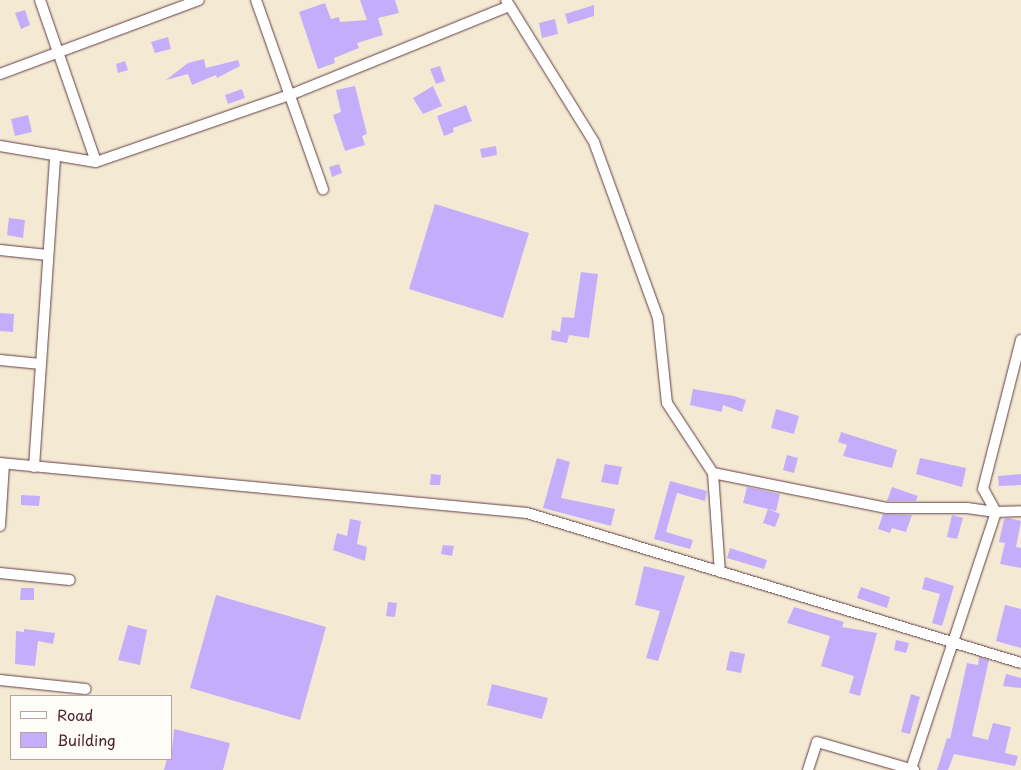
<!DOCTYPE html>
<style>
body{margin:0}
#map{position:relative;width:1021px;height:770px;overflow:hidden;background:#f4e9d3;font-family:"Playpen Sans",sans-serif}
div>[style]{position:absolute}
.building>*{inset:0;background:#c4aefb}
.roads{filter:drop-shadow(0 0 1px #643d44) drop-shadow(0 0 1px #643d44)}
.street>*{height:10px;margin:-5px;padding:0 5px;transform-origin:5px;border-radius:5px;background:#fff}
span{translate:-50% -50%;white-space:nowrap;text-align:center;line-height:1.15;-webkit-text-stroke:4px #fdfcf7;paint-order:stroke}
.legend{position:absolute;left:10px;top:695px;width:162px;height:65px;box-sizing:border-box;background:#fdfcf7;border:1px solid #b5a4a5;margin:0;padding:6px 9px;list-style:none;font-size:15px;color:#4a1f2b}
.legend li{display:flex;align-items:center;gap:10px;height:25px}
.legend b{width:25px;border:1px solid #b5a4a5}
</style>
<div id="map">
<div class="building">
<div style="clip-path:polygon(360px 0,395px 0,399px 13px,378px 18px,383px 35px,357px 43px,359px 48px,334px 58px,335px 63px,318px 69px,299px 12px,325px 3px,331px 19px,339px 17px,340px 22px,367px 20px)"></div>
<div style="clip-path:polygon(594px 5px,594px 16px,568px 24px,565px 14px)"></div>
<div style="clip-path:polygon(25px 10px,30px 25px,21px 29px,15px 13px)"></div>
<div style="clip-path:polygon(555px 19px,558px 34px,542px 38px,539px 23px)"></div>
<div style="clip-path:polygon(168px 37px,171px 49px,155px 53px,151px 42px)"></div>
<div style="clip-path:polygon(204px 59px,206px 68px,238px 60px,240px 66px,217px 78px,216px 75px,192px 85px,188px 74px,166px 80px,188px 63px)"></div>
<div style="clip-path:polygon(125px 61px,128px 70px,118px 73px,116px 64px)"></div>
<div style="clip-path:polygon(440px 66px,445px 81px,436px 84px,430px 69px)"></div>
<div style="clip-path:polygon(355px 86px,367px 134px,362px 136px,365px 145px,345px 151px,333px 115px,341px 112px,336px 90px)"></div>
<div style="clip-path:polygon(433px 86px,442px 106px,423px 114px,413px 98px)"></div>
<div style="clip-path:polygon(242px 89px,245px 98px,228px 104px,225px 95px)"></div>
<div style="clip-path:polygon(466px 105px,472px 121px,453px 128px,454px 132px,444px 136px,437px 116px)"></div>
<div style="clip-path:polygon(28px 115px,32px 132px,15px 136px,11px 119px)"></div>
<div style="clip-path:polygon(496px 146px,497px 155px,482px 158px,480px 149px)"></div>
<div style="clip-path:polygon(339px 164px,342px 173px,332px 177px,329px 167px)"></div>
<div style="clip-path:polygon(435px 204px,529px 233px,503px 318px,409px 289px)"></div>
<div style="clip-path:polygon(9px 218px,25px 220px,23px 238px,7px 235px)"></div>
<div style="clip-path:polygon(581px 272px,598px 274px,589px 338px,569px 335px,567px 343px,551px 340px,552px 330px,560px 332px,562px 317px,574px 318px)"></div>
<div style="clip-path:polygon(0 313px,14px 314px,13px 332px,0 331px)"></div>
<div style="clip-path:polygon(693px 389px,734px 396px,746px 400px,742px 412px,723px 405px,722px 412px,690px 405px)"></div>
<div style="clip-path:polygon(776px 409px,799px 416px,794px 434px,771px 428px)"></div>
<div style="clip-path:polygon(841px 432px,897px 450px,892px 468px,843px 456px,847px 445px,838px 442px)"></div>
<div style="clip-path:polygon(787px 455px,798px 458px,794px 473px,783px 470px)"></div>
<div style="clip-path:polygon(557px 458px,570px 462px,561px 498px,615px 509px,611px 526px,543px 508px)"></div>
<div style="clip-path:polygon(920px 458px,966px 468px,962px 487px,916px 474px)"></div>
<div style="clip-path:polygon(605px 464px,622px 467px,618px 485px,601px 482px)"></div>
<div style="clip-path:polygon(431px 474px,441px 475px,440px 485px,430px 485px)"></div>
<div style="clip-path:polygon(1021px 474px,1021px 485px,999px 486px,998px 476px)"></div>
<div style="clip-path:polygon(670px 481px,707px 491px,705px 501px,677px 493px,666px 532px,693px 540px,690px 549px,654px 539px)"></div>
<div style="clip-path:polygon(747px 487px,780px 494px,776px 511px,743px 503px)"></div>
<div style="clip-path:polygon(892px 487px,918px 496px,916px 501px,887px 501px)"></div>
<div style="clip-path:polygon(21px 495px,40px 496px,39px 506px,21px 505px)"></div>
<div style="clip-path:polygon(768px 509px,780px 514px,775px 527px,763px 523px)"></div>
<div style="clip-path:polygon(883px 514px,912px 515px,906px 532px,892px 528px,890px 533px,878px 529px)"></div>
<div style="clip-path:polygon(952px 515px,963px 518px,957px 539px,947px 537px)"></div>
<div style="clip-path:polygon(1008px 518px,1021px 521px,1016px 547px,1021px 548px,1021px 568px,1000px 564px,1005px 543px,999px 542px,1004px 519px)"></div>
<div style="clip-path:polygon(350px 519px,361px 521px,357px 544px,367px 547px,365px 561px,333px 550px,337px 533px,347px 536px)"></div>
<div style="clip-path:polygon(443px 545px,454px 546px,452px 556px,441px 554px)"></div>
<div style="clip-path:polygon(730px 548px,767px 560px,764px 569px,727px 558px)"></div>
<div style="clip-path:polygon(644px 566px,685px 576px,658px 661px,646px 658px,660px 611px,635px 605px)"></div>
<div style="clip-path:polygon(925px 577px,954px 586px,942px 626px,932px 623px,940px 594px,922px 589px)"></div>
<div style="clip-path:polygon(861px 587px,890px 597px,887px 608px,857px 598px)"></div>
<div style="clip-path:polygon(21px 588px,34px 588px,34px 600px,20px 600px)"></div>
<div style="clip-path:polygon(216px 595px,326px 627px,300px 720px,190px 688px)"></div>
<div style="clip-path:polygon(388px 602px,397px 603px,395px 617px,386px 616px)"></div>
<div style="clip-path:polygon(1005px 605px,1021px 609px,1021px 648px,996px 641px)"></div>
<div style="clip-path:polygon(794px 607px,844px 622px,842px 627px,877px 633px,860px 696px,849px 693px,854px 676px,821px 666px,830px 636px,787px 623px)"></div>
<div style="clip-path:polygon(128px 625px,147px 630px,140px 665px,118px 660px)"></div>
<div style="clip-path:polygon(24px 629px,55px 633px,53px 644px,38px 641px,35px 666px,15px 664px,16px 631px,24px 632px)"></div>
<div style="clip-path:polygon(896px 640px,909px 643px,906px 653px,894px 650px)"></div>
<div style="clip-path:polygon(730px 651px,745px 654px,741px 673px,726px 670px)"></div>
<div style="clip-path:polygon(979px 657px,989px 660px,972px 736px,988px 740px,993px 723px,1011px 727px,1005px 753px,1018px 756px,1015px 766px,954px 754px,948px 770px,937px 770px,947px 738px,950px 739px,967px 663px,978px 665px)"></div>
<div style="clip-path:polygon(1006px 674px,1021px 678px,1021px 688px,1003px 686px)"></div>
<div style="clip-path:polygon(492px 684px,548px 698px,542px 719px,487px 705px)"></div>
<div style="clip-path:polygon(911px 694px,920px 697px,910px 734px,901px 732px)"></div>
<div style="clip-path:polygon(174px 729px,230px 743px,223px 770px,164px 770px,167px 759px,171px 759px)"></div>
</div>
<div class="roads">
<div class="street">
<div style="left:40px;top:0;width:171px;rotate:70.9deg"></div>
<div style="left:256px;top:0;width:201px;rotate:70.5deg"></div>
<div style="left:506px;top:0;width:167px;rotate:58.2deg"></div>
<div style="left:594px;top:142px;width:187px;rotate:70deg"></div>
<div style="left:658px;top:318px;width:85px;rotate:84deg"></div>
<div style="left:667px;top:403px;width:84px;rotate:56.7deg"></div>
<div style="left:713px;top:473px;width:99px;rotate:86deg"></div>
<div style="left:0;top:74px;width:212px;rotate:-20.4deg"></div>
<div style="left:0;top:146px;width:97px;rotate:9.5deg"></div>
<div style="left:96px;top:162px;width:205px;rotate:-19.1deg"></div>
<div style="left:290px;top:95px;width:236px;rotate:-22.1deg"></div>
<div style="left:0;top:250px;width:48px;rotate:5.9deg"></div>
<div style="left:0;top:360px;width:41px;rotate:5.6deg"></div>
<div style="left:0;top:463px;width:529px;rotate:5.42deg"></div>
<div style="left:527px;top:513px;width:516px;rotate:16.89deg"></div>
<div style="left:34px;top:467px;width:313px;rotate:-86.1deg"></div>
<div style="left:713px;top:473px;width:177px;rotate:11.4deg"></div>
<div style="left:887px;top:508px;width:80px"></div>
<div style="left:967px;top:508px;width:29px;rotate:8deg"></div>
<div style="left:996px;top:512px;width:26px;rotate:-119deg"></div>
<div style="left:983px;top:489px;width:154px;rotate:-75.7deg"></div>
<div style="left:0;top:526px;width:62px;rotate:-86.3deg"></div>
<div style="left:0;top:573px;width:70px;rotate:5.7deg"></div>
<div style="left:0;top:680px;width:86px;rotate:6deg"></div>
<div style="left:911px;top:769px;width:271px;rotate:-71.7deg"></div>
<div style="left:996px;top:512px;width:25px;rotate:-2deg"></div>
<div style="left:808px;top:770px;width:29px;rotate:-72deg"></div>
<div style="left:817px;top:742px;width:101px;rotate:16.1deg"></div>
</div>
</div>
<ul class="legend">
<li><b style="height:6px;background:#fff"></b>Road</li>
<li><b style="height:14px;background:#c4aefb"></b>Building</li>
</ul>
</div>
